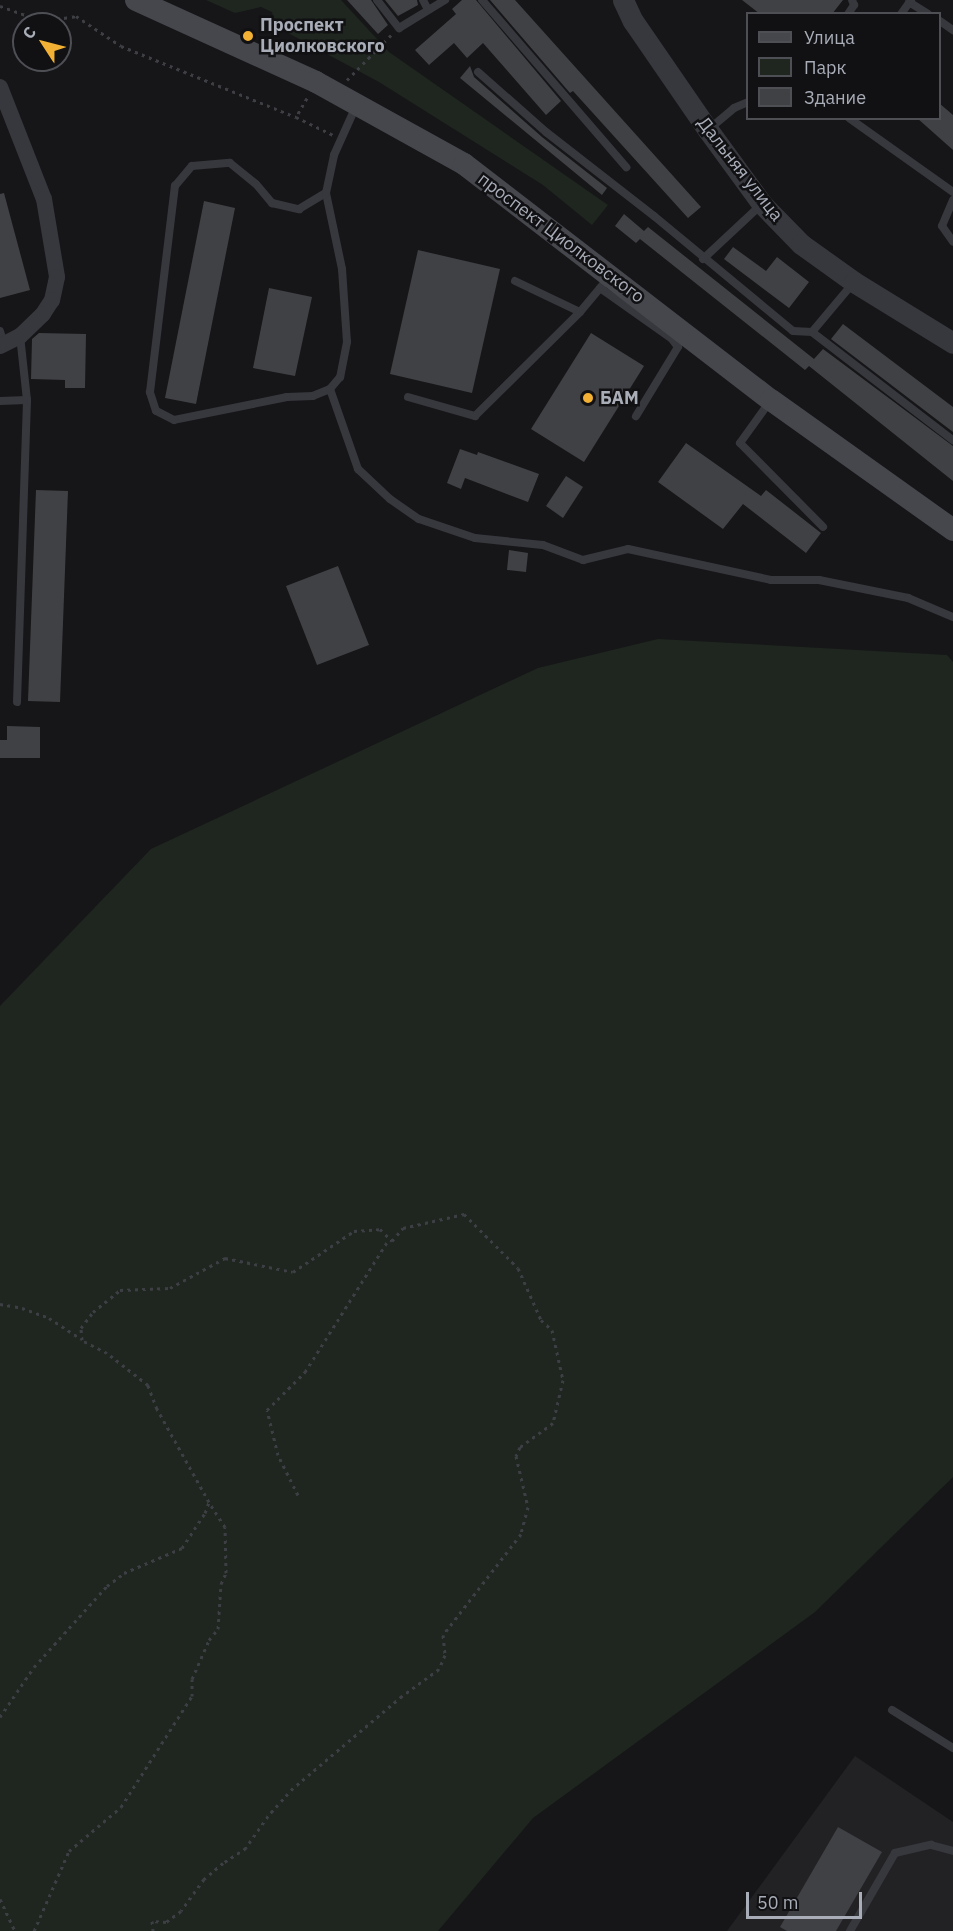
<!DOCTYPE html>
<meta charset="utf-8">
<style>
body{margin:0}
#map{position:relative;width:953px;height:1931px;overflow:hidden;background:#161618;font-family:"IBM Plex Sans",sans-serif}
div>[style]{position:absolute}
.built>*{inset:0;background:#222225}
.green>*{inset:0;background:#1e261f}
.building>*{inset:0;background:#404145}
.path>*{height:3px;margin-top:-1.5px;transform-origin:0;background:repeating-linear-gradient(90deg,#3d3f44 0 3px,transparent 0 7.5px)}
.service>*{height:8px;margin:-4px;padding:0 4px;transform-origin:4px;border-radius:4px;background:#37383d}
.minor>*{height:16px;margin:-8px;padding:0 8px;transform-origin:8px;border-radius:8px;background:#37383d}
.tertiary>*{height:21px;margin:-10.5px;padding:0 10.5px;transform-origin:10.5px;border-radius:10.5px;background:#37383d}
.secondary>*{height:22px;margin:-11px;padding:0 11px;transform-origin:11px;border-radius:11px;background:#45474d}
.dots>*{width:16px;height:16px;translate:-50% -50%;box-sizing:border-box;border:3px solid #111113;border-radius:50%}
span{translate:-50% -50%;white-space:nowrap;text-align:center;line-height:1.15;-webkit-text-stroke:5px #111113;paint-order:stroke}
.poi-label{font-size:18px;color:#a8adb8;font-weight:700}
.left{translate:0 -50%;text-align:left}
.street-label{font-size:18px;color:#a8adb8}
.legend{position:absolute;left:746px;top:12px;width:195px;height:108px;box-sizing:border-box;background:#111113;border:2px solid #4d4f55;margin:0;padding:8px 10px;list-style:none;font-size:18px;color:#a8adb8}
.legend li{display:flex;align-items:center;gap:12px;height:30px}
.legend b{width:30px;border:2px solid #4d4f55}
.north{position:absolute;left:12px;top:12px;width:60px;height:60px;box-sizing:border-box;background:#111113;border:2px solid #4d4f55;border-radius:50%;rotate:306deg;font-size:16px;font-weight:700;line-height:24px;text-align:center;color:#a8adb8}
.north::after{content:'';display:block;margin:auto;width:21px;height:27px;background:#f2b134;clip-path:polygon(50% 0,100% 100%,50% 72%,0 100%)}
.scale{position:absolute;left:746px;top:1892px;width:116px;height:27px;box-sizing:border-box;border:3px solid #a8adb8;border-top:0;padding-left:8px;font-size:18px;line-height:21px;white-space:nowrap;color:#a8adb8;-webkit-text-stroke:4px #111113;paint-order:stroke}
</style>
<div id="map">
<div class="built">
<div style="clip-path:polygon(855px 1756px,953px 1822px,953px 1931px,727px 1931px)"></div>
</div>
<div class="green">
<div style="clip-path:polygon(206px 0,341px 0,389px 52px,608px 205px,592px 225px,543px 185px,379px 82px,275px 26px,272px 12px,261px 7px,235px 13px)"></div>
<div style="clip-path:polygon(658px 639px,947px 655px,953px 662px,953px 1477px,815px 1612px,533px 1818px,438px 1931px,0 1931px,0 1006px,151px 849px,538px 668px)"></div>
</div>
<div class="building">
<div style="clip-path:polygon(347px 0,371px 0,388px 25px,378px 34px)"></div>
<div style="clip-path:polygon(385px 0,417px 0,418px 5px,398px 16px)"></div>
<div style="clip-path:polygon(462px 0,476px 0,561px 101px,546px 115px,483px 43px,467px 58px,454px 43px,429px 65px,415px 50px,456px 14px,452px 9px)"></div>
<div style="clip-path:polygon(490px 0,515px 0,701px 207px,688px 218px,573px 91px,570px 93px)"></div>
<div style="clip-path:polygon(742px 0,843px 0,832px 14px,760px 14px)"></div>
<div style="clip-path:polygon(470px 66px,474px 77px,542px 137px,607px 188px,602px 195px,460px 78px)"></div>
<div style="clip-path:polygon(939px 103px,953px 115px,953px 150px,917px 118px,939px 118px)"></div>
<div style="clip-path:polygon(4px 193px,30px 290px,0 298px,0 194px)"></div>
<div style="clip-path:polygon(204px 201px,235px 208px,196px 404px,165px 398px)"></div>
<div style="clip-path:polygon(624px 214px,644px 231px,648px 227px,814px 359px,823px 349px,953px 446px,953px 481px,809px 366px,805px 370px,640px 239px,636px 243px,615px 226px)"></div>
<div style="clip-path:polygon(733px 247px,766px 271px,777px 257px,809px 282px,789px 308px,724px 259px)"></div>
<div style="clip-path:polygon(418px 250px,500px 269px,472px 393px,390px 374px)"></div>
<div style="clip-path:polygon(269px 288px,312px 297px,295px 376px,253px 368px)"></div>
<div style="clip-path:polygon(843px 324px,953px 407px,953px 432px,831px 339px)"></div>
<div style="clip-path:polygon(39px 333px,86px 334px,85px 388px,65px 388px,65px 380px,31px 379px,32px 339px)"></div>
<div style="clip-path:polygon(591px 333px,644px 366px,584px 462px,531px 429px)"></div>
<div style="clip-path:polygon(686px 443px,761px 496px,766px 490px,821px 533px,806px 553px,743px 504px,723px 529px,658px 482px)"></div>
<div style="clip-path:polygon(460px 449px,477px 455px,478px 452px,539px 474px,528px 502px,465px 478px,461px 489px,447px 483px)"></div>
<div style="clip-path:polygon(566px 476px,583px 487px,563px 518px,546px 506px)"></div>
<div style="clip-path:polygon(36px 490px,68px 491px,60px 702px,28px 701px)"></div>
<div style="clip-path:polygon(509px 550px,528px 553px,526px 572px,507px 570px)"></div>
<div style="clip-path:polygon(338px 566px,369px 645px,317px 665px,286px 586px)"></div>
<div style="clip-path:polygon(7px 726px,40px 727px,40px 758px,0 758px,0 740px,7px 740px)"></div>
<div style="clip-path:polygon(838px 1827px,882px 1852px,836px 1931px,787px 1931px,780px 1927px)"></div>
</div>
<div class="path">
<div style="left:0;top:6px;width:45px;rotate:19.7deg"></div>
<div style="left:42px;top:21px;width:34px;rotate:-8deg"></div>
<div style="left:76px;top:16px;width:54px;rotate:33.7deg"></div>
<div style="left:121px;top:46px;width:189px;rotate:22.1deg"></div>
<div style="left:347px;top:80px;width:63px;rotate:-45.6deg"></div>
<div style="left:307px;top:98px;width:22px;rotate:120deg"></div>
<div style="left:296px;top:117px;width:41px;rotate:25.9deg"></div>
<div style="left:0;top:1304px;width:22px;rotate:10deg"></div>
<div style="left:22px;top:1308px;width:29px;rotate:20deg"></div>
<div style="left:49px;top:1318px;width:38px;rotate:33deg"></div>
<div style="left:298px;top:1495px;width:45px;rotate:-116.6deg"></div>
<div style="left:278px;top:1455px;width:46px;rotate:-103.7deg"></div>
<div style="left:267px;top:1410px;width:54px;rotate:-45deg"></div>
<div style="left:305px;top:1372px;width:157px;rotate:-57.7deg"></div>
<div style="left:0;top:1717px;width:60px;rotate:-55.8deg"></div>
<div style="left:34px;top:1667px;width:109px;rotate:-48deg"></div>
<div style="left:107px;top:1586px;width:21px;rotate:-37deg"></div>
<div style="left:124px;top:1573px;width:63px;rotate:-23.3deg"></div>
<div style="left:182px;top:1548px;width:42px;rotate:-56.7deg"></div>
<div style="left:205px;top:1513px;width:12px;rotate:-70deg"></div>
<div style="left:209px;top:1502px;width:107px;rotate:-119.2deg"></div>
<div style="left:157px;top:1409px;width:26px;rotate:-111deg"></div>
<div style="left:148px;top:1385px;width:52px;rotate:-142deg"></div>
<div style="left:107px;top:1353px;width:28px;rotate:-153deg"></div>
<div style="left:82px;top:1340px;width:12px;rotate:-95deg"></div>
<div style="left:81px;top:1328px;width:20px;rotate:-53deg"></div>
<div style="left:93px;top:1312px;width:35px;rotate:-39deg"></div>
<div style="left:120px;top:1290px;width:50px;rotate:-2.3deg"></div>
<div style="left:170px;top:1288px;width:63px;rotate:-28.6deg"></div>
<div style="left:225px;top:1258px;width:69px;rotate:11.6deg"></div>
<div style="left:293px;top:1272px;width:73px;rotate:-33.9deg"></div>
<div style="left:354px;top:1231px;width:26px;rotate:-4deg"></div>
<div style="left:380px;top:1229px;width:17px;rotate:45deg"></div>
<div style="left:392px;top:1241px;width:17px;rotate:-50deg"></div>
<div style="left:403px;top:1228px;width:63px;rotate:-12.9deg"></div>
<div style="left:464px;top:1214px;width:76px;rotate:45deg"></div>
<div style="left:518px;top:1268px;width:57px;rotate:66.1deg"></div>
<div style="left:541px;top:1320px;width:15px;rotate:42deg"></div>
<div style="left:552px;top:1330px;width:51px;rotate:77.6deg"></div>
<div style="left:563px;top:1380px;width:44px;rotate:103.1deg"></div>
<div style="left:553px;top:1423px;width:41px;rotate:144deg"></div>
<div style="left:520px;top:1447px;width:10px;rotate:114deg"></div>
<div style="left:516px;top:1456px;width:52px;rotate:76.8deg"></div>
<div style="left:528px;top:1507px;width:28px;rotate:105deg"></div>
<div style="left:521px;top:1534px;width:128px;rotate:127.7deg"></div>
<div style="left:443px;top:1635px;width:20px;rotate:84deg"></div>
<div style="left:445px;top:1655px;width:15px;rotate:113deg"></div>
<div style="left:439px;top:1669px;width:46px;rotate:143.9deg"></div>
<div style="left:402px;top:1696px;width:143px;rotate:139.8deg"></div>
<div style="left:293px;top:1788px;width:38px;rotate:132deg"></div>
<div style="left:268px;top:1816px;width:39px;rotate:125deg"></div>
<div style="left:246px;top:1848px;width:27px;rotate:147deg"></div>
<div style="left:223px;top:1863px;width:25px;rotate:140deg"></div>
<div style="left:204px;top:1879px;width:39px;rotate:126deg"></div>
<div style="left:181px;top:1911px;width:19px;rotate:144deg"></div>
<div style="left:166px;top:1922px;width:14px;rotate:-176deg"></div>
<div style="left:152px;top:1921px;width:10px;rotate:84deg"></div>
<div style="left:0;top:1899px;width:35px;rotate:65deg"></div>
<div style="left:34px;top:1931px;width:87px;rotate:-66.4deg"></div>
<div style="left:69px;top:1851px;width:68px;rotate:-40.2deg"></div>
<div style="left:121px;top:1807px;width:132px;rotate:-57.4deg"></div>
<div style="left:192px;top:1696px;width:17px;rotate:-90deg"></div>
<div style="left:192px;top:1679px;width:43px;rotate:-66.4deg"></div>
<div style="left:209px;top:1640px;width:14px;rotate:-51deg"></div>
<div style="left:218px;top:1629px;width:45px;rotate:-86.2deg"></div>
<div style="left:221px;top:1584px;width:12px;rotate:-66deg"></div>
<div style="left:226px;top:1573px;width:46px;rotate:-91.2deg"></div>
<div style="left:225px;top:1527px;width:30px;rotate:-123deg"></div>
</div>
<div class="service">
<div style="left:377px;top:0;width:36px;rotate:52deg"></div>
<div style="left:399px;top:28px;width:54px;rotate:-31.3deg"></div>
<div style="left:423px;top:0;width:9px;rotate:63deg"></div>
<div style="left:482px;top:0;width:221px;rotate:49.2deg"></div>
<div style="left:909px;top:2px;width:22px;rotate:32deg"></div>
<div style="left:848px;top:14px;width:11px;rotate:-56deg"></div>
<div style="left:854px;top:5px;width:5px;rotate:-112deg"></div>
<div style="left:901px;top:14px;width:17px;rotate:-54deg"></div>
<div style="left:940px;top:21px;width:16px;rotate:35deg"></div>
<div style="left:478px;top:72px;width:91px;rotate:41.4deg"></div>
<div style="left:546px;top:132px;width:137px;rotate:37.9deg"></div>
<div style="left:654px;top:216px;width:180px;rotate:39.6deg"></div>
<div style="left:793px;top:331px;width:19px;rotate:3deg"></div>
<div style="left:812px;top:332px;width:178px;rotate:37.5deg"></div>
<div style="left:849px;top:118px;width:128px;rotate:35.4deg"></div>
<div style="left:708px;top:130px;width:34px;rotate:-40deg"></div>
<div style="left:734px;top:108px;width:15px;rotate:-23deg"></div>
<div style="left:326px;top:193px;width:78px;rotate:78.1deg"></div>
<div style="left:342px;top:269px;width:73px;rotate:86.1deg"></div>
<div style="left:347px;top:342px;width:36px;rotate:101deg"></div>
<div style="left:340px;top:377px;width:16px;rotate:130deg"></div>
<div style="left:330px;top:389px;width:18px;rotate:158deg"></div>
<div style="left:313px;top:396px;width:26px;rotate:178deg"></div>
<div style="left:287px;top:397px;width:115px;rotate:168.5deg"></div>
<div style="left:174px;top:420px;width:20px;rotate:-153deg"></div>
<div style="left:156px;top:411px;width:20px;rotate:-108deg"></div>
<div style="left:150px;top:392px;width:208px;rotate:-83.1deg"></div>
<div style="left:175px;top:186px;width:26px;rotate:-50deg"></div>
<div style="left:192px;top:166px;width:38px;rotate:-5deg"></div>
<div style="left:230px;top:163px;width:33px;rotate:39deg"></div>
<div style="left:256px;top:184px;width:25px;rotate:50deg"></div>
<div style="left:272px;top:203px;width:28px;rotate:13deg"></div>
<div style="left:299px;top:209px;width:31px;rotate:-31deg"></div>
<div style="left:326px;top:193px;width:39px;rotate:-78deg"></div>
<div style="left:334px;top:155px;width:54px;rotate:-65.8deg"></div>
<div style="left:953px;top:200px;width:28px;rotate:113deg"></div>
<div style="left:942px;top:226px;width:19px;rotate:55deg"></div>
<div style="left:703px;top:259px;width:81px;rotate:-43deg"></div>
<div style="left:515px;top:281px;width:72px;rotate:25.5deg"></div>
<div style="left:580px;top:312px;width:35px;rotate:-50deg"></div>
<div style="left:600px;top:288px;width:88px;rotate:35.3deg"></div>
<div style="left:672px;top:339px;width:10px;rotate:53deg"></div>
<div style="left:678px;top:347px;width:81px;rotate:121.3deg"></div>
<div style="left:0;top:331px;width:15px;rotate:74deg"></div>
<div style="left:812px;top:332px;width:65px;rotate:-50deg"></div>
<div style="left:330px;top:389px;width:85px;rotate:70.7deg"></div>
<div style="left:358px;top:469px;width:44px;rotate:43.2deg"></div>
<div style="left:390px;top:499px;width:35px;rotate:35deg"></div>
<div style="left:419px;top:519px;width:59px;rotate:18.7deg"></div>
<div style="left:475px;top:538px;width:68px;rotate:5.9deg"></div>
<div style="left:543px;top:545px;width:43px;rotate:20.6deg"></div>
<div style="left:583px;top:560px;width:46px;rotate:-13.7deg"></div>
<div style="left:628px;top:549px;width:146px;rotate:12.2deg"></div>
<div style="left:771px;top:580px;width:48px"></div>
<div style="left:819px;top:580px;width:91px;rotate:11.4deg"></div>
<div style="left:908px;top:598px;width:49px;rotate:22.9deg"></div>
<div style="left:408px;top:397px;width:70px;rotate:15.8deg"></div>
<div style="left:475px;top:416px;width:148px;rotate:-44.7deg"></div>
<div style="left:771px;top:400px;width:53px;rotate:125.8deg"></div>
<div style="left:740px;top:443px;width:118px;rotate:45.3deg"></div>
<div style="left:0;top:401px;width:27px;rotate:-2deg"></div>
<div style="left:17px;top:702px;width:302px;rotate:-88.1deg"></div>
<div style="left:27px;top:400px;width:64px;rotate:-96.2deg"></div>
<div style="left:892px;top:1710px;width:72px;rotate:31.9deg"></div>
<div style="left:850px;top:1931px;width:90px;rotate:-60deg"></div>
<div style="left:895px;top:1853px;width:37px;rotate:-13deg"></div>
<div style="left:931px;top:1845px;width:23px;rotate:15deg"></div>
</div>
<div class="minor">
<div style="left:0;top:87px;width:120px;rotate:68.6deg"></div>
<div style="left:44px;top:199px;width:79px;rotate:80.5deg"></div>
<div style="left:57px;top:277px;width:24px;rotate:102deg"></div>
<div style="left:52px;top:300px;width:17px;rotate:123deg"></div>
<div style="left:43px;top:314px;width:32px;rotate:136deg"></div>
<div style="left:20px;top:336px;width:22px;rotate:153deg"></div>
</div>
<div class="tertiary">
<div style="left:623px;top:0;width:23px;rotate:65deg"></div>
<div style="left:633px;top:21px;width:132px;rotate:55.5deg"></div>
<div style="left:708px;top:130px;width:92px;rotate:53.9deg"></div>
<div style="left:762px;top:204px;width:56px;rotate:45.7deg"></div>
<div style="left:801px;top:244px;width:65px;rotate:35.6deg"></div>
<div style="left:854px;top:282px;width:116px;rotate:31.6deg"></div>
</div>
<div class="secondary">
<div style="left:136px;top:0;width:198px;rotate:24.5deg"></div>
<div style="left:316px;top:82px;width:169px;rotate:29deg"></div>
<div style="left:464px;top:164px;width:387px;rotate:37.6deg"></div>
<div style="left:771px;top:400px;width:224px;rotate:35.5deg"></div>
</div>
<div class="dots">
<div style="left:248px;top:36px;background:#f2b134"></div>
<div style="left:588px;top:398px;background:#f2b134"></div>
</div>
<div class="poi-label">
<span class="left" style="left:260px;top:36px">Проспект<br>Циолковского</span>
<span class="left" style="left:600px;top:398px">БАМ</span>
</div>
<div class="street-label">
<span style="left:740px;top:169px;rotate:52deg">Дальняя улица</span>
<span style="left:561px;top:238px;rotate:37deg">проспект Циолковского</span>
</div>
<ul class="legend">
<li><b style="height:8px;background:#45474d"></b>Улица</li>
<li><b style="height:16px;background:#1e261f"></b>Парк</li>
<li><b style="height:16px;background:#404145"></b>Здание</li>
</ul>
<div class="north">С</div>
<div class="scale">50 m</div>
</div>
